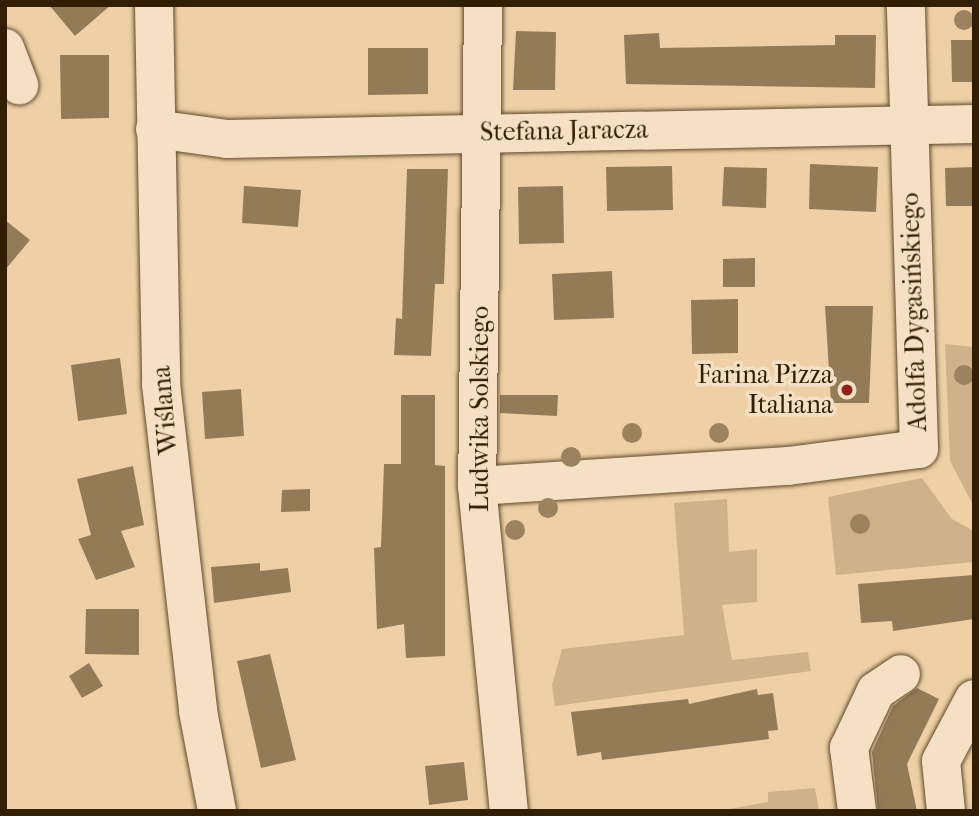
<!DOCTYPE html>
<meta charset="utf-8">
<style>
body{margin:0}
#map{position:relative;width:979px;height:816px;overflow:hidden;background:#efd0a6;font-family:"IM FELL French Canon",serif}
div>[style]{position:absolute}
.green>*{inset:0;background:#cfb28a}
.building>*{inset:0;background:#947b57}
.roads{filter:drop-shadow(0 0 2px #614a2b) drop-shadow(0 0 2px #614a2b)}
.minor>*{height:38px;margin:-19px;padding:0 19px;transform-origin:19px;border-radius:19px;background:#f5e0c5}
.trees>*{width:20px;height:20px;margin:-10px;border-radius:50%;background:#9c825e}
.dots>*{width:19px;height:19px;translate:-50% -50%;box-sizing:border-box;border:4px solid #f5e0c5;border-radius:50%}
span{translate:-50% -50%;white-space:nowrap;text-align:center;line-height:1.15;-webkit-text-stroke:7px #f5e0c5;paint-order:stroke}
.street-label{font-size:26px;color:#321e02}
.poi-label{font-size:26px;color:#321e02}
.right{translate:-100% -50%;text-align:right}
.frame{position:absolute;inset:0;border:7px solid #321e02;pointer-events:none}
</style>
<div id="map">
<div class="green">
<div style="clip-path:polygon(945px 344px,974px 347px,974px 507px,950px 461px)"></div>
<div style="clip-path:polygon(922px 478px,952px 519px,974px 531px,974px 562px,836px 575px,828px 497px)"></div>
<div style="clip-path:polygon(727px 499px,729px 552px,757px 549px,757px 602px,722px 605px,732px 660px,808px 652px,811px 671px,555px 706px,552px 685px,562px 649px,684px 635px,674px 503px)"></div>
<div style="clip-path:polygon(815px 788px,819px 811px,718px 811px,768px 802px,768px 792px)"></div>
</div>
<div class="building">
<div style="clip-path:polygon(49px 5px,111px 5px,75px 36px)"></div>
<div style="clip-path:polygon(516px 31px,556px 32px,555px 90px,513px 90px)"></div>
<div style="clip-path:polygon(659px 33px,660px 48px,835px 45px,835px 35px,876px 35px,875px 88px,626px 84px,624px 35px)"></div>
<div style="clip-path:polygon(951px 40px,974px 40px,974px 82px,952px 82px)"></div>
<div style="clip-path:polygon(368px 48px,428px 48px,428px 94px,368px 95px)"></div>
<div style="clip-path:polygon(60px 55px,109px 55px,109px 118px,61px 119px)"></div>
<div style="clip-path:polygon(810px 164px,878px 167px,876px 212px,809px 209px)"></div>
<div style="clip-path:polygon(672px 166px,673px 210px,607px 211px,606px 167px)"></div>
<div style="clip-path:polygon(724px 167px,767px 168px,766px 208px,722px 206px)"></div>
<div style="clip-path:polygon(974px 167px,974px 206px,946px 206px,945px 168px)"></div>
<div style="clip-path:polygon(407px 169px,448px 169px,444px 284px,435px 284px,431px 356px,394px 355px,396px 318px,402px 319px)"></div>
<div style="clip-path:polygon(244px 186px,301px 190px,298px 227px,242px 223px)"></div>
<div style="clip-path:polygon(563px 186px,564px 243px,519px 244px,518px 187px)"></div>
<div style="clip-path:polygon(5px 220px,30px 240px,5px 270px)"></div>
<div style="clip-path:polygon(755px 258px,755px 287px,723px 287px,723px 259px)"></div>
<div style="clip-path:polygon(612px 271px,614px 318px,554px 320px,552px 274px)"></div>
<div style="clip-path:polygon(738px 299px,738px 353px,692px 354px,691px 300px)"></div>
<div style="clip-path:polygon(825px 306px,873px 306px,869px 403px,831px 403px)"></div>
<div style="clip-path:polygon(120px 358px,127px 414px,78px 421px,71px 365px)"></div>
<div style="clip-path:polygon(241px 389px,244px 436px,205px 439px,202px 392px)"></div>
<div style="clip-path:polygon(401px 395px,435px 395px,435px 465px,445px 466px,445px 656px,406px 658px,404px 624px,377px 629px,374px 548px,381px 547px,384px 464px,401px 464px)"></div>
<div style="clip-path:polygon(500px 395px,558px 395px,557px 416px,500px 413px)"></div>
<div style="clip-path:polygon(133px 466px,144px 525px,121px 531px,135px 567px,96px 580px,78px 539px,91px 535px,77px 479px)"></div>
<div style="clip-path:polygon(310px 489px,310px 511px,281px 512px,282px 490px)"></div>
<div style="clip-path:polygon(260px 563px,260px 571px,288px 568px,291px 592px,214px 603px,211px 567px)"></div>
<div style="clip-path:polygon(974px 575px,974px 619px,893px 631px,892px 621px,861px 623px,858px 584px)"></div>
<div style="clip-path:polygon(86px 609px,139px 609px,139px 655px,85px 654px)"></div>
<div style="clip-path:polygon(270px 654px,296px 760px,261px 768px,237px 661px)"></div>
<div style="clip-path:polygon(89px 663px,103px 686px,82px 698px,69px 676px)"></div>
<div style="clip-path:polygon(917px 688px,939px 699px,907px 764px,917px 811px,878px 811px,872px 752px,893px 706px)"></div>
<div style="clip-path:polygon(757px 689px,758px 695px,773px 693px,778px 730px,768px 731px,769px 739px,602px 760px,601px 752px,577px 756px,571px 712px,688px 699px,689px 704px)"></div>
<div style="clip-path:polygon(464px 762px,468px 800px,429px 805px,425px 766px)"></div>
</div>
<div class="roads">
<div class="minor">
<div style="left:154px;top:5px;width:379px;rotate:88.9deg"></div>
<div style="left:161px;top:384px;width:329px;rotate:83.5deg"></div>
<div style="left:198px;top:711px;width:102px;rotate:79.2deg"></div>
<div style="left:483px;top:5px;width:481px;rotate:90.7deg"></div>
<div style="left:477px;top:486px;width:327px;rotate:84.4deg"></div>
<div style="left:5px;top:48px;width:40px;rotate:69deg"></div>
<div style="left:155px;top:129px;width:73px;rotate:7.9deg"></div>
<div style="left:227px;top:139px;width:747px;rotate:-1.15deg"></div>
<div style="left:477px;top:486px;width:312px;rotate:-3.7deg"></div>
<div style="left:788px;top:466px;width:132px;rotate:-7.4deg"></div>
<div style="left:919px;top:449px;width:444px;rotate:-91.7deg"></div>
<div style="left:857px;top:811px;width:64px;rotate:-97.2deg"></div>
<div style="left:849px;top:748px;width:63px;rotate:-64.7deg"></div>
<div style="left:876px;top:691px;width:30px;rotate:-34deg"></div>
<div style="left:946px;top:811px;width:50px;rotate:-95.7deg"></div>
<div style="left:941px;top:761px;width:70px;rotate:-62deg"></div>
</div>
</div>
<div class="trees">
<div style="left:964px;top:20px"></div>
<div style="left:964px;top:375px"></div>
<div style="left:632px;top:433px"></div>
<div style="left:719px;top:433px"></div>
<div style="left:571px;top:457px"></div>
<div style="left:548px;top:508px"></div>
<div style="left:860px;top:524px"></div>
<div style="left:515px;top:530px"></div>
</div>
<div class="dots">
<div style="left:847px;top:390px;background:#8f2418"></div>
</div>
<div class="street-label">
<span style="left:564px;top:131px;rotate:-1deg">Stefana Jaracza</span>
<span style="left:914px;top:312px;rotate:-92deg">Adolfa Dygasińskiego</span>
<span style="left:480px;top:409px;rotate:-90deg">Ludwika Solskiego</span>
<span style="left:165px;top:410px;rotate:-95deg">Wiślana</span>
</div>
<div class="poi-label">
<span class="right" style="left:833px;top:390px">Farina Pizza<br>Italiana</span>
</div>
<div class="frame"></div>
</div>
